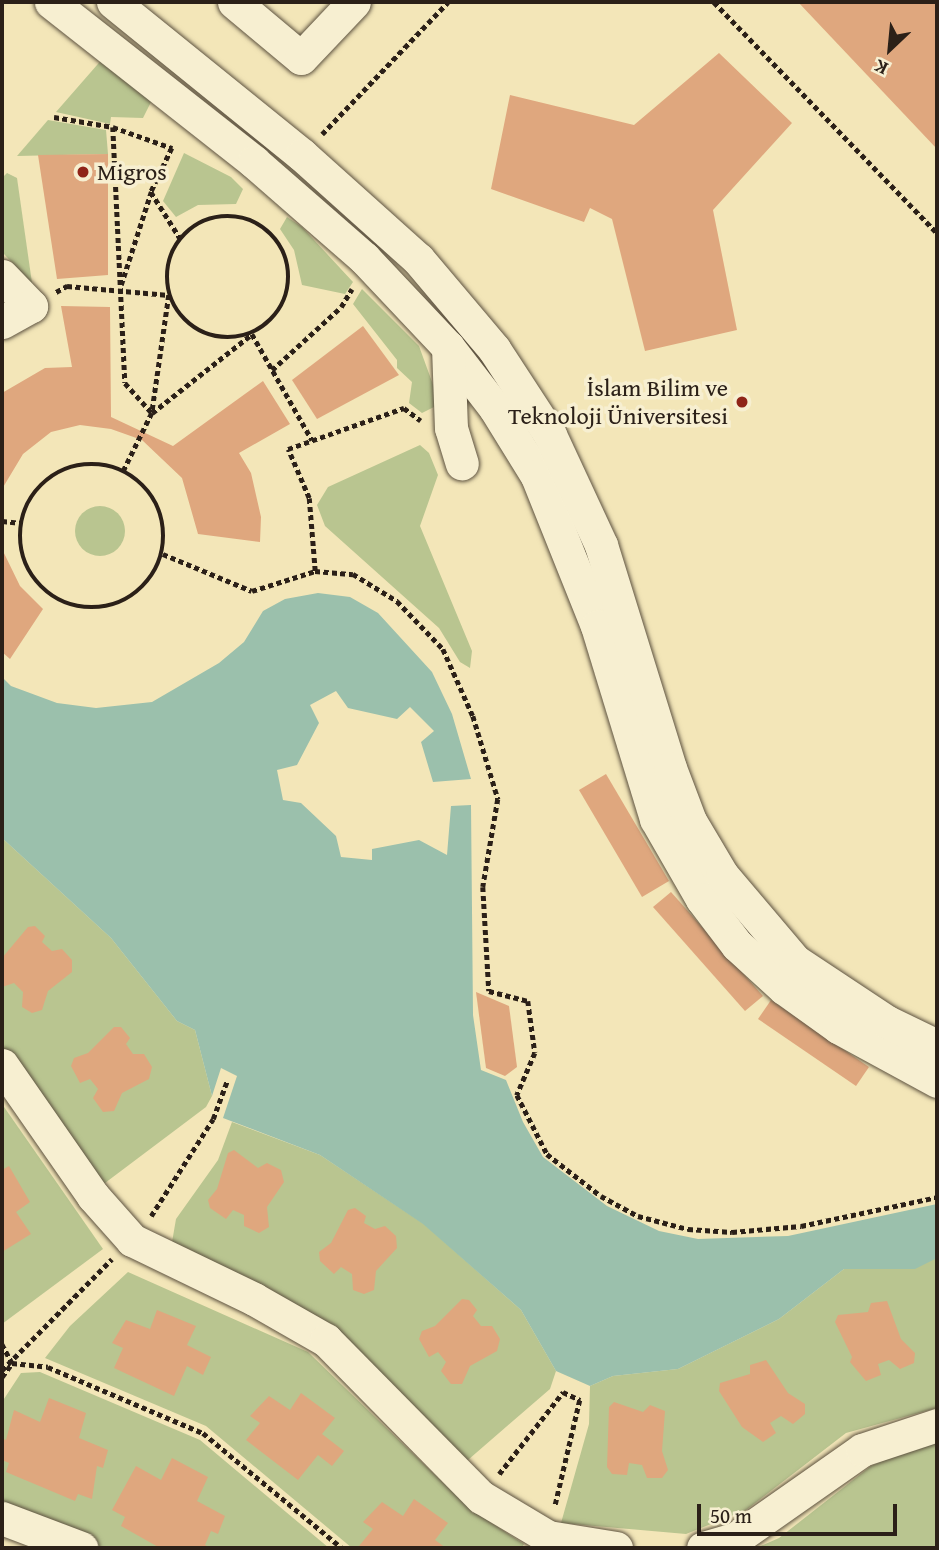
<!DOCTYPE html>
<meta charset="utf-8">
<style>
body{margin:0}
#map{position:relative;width:939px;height:1550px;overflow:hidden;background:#f3e6b8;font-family:"Gentium Book Plus",serif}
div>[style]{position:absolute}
.green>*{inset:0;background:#b9c590}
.round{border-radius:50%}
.water>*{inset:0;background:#9bc0ac}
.building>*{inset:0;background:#dfa77e}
.path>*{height:4.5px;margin-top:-2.25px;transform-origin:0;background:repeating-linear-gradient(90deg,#2b2018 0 5px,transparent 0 8.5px)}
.path>.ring{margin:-2.25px;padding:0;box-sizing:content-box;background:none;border:4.5px solid #2b2018;border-radius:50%}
.roads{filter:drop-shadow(0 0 2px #5d5240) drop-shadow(0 0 2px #5d5240)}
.minor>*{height:33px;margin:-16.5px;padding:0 16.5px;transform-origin:16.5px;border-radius:16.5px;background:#f7efd1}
.dots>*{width:19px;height:19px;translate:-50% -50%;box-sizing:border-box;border:4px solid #f7efd1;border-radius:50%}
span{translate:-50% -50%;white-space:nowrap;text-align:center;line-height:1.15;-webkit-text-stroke:7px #f7efd1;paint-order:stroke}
.poi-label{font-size:24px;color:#2b2018}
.left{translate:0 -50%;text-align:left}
.right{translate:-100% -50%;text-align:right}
.frame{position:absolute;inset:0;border:4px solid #2b2018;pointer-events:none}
.north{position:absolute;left:855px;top:14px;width:70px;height:70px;-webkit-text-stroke:5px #f7efd1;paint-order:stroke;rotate:206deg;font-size:19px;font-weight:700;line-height:28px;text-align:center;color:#2b2018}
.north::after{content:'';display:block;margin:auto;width:24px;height:32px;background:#2b2018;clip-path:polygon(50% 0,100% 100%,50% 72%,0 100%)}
.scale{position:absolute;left:697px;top:1504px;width:200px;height:32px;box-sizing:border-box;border:4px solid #2b2018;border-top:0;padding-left:9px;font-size:21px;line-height:24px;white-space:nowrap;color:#2b2018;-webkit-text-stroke:5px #f7efd1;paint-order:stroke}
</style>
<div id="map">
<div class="green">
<div style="clip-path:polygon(104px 57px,153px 98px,143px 118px,111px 117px,110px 124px,56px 112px)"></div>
<div style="clip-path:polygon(48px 120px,106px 130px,108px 154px,17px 156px)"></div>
<div style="clip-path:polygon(184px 153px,231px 177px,243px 189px,236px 204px,198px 205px,176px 217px,163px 201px)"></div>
<div style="clip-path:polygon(7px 173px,17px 178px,32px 283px,2px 252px,2px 178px)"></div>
<div style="clip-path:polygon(287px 217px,302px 227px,353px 282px,345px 294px,302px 285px,294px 250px,280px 229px)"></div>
<div style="clip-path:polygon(362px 289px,419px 346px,440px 404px,422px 413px,409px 403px,412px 382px,397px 368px,397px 360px,353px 304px)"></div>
<div style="clip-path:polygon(420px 445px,429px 453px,438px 475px,420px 526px,472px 651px,470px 668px,460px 662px,439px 628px,325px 526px,317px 505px,328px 487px)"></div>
<div class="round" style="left:75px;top:506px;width:50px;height:50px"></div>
<div style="clip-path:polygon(2px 838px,111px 938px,177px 1021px,195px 1030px,212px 1096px,206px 1107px,101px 1186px,2px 1046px)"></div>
<div style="clip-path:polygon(2px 1104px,103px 1249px,2px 1324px)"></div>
<div style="clip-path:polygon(232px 1122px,320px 1155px,424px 1224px,521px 1310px,556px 1371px,550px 1389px,461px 1466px,451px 1451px,171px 1248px,176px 1219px,218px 1160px)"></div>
<div style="clip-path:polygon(937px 1256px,937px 1408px,846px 1433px,746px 1510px,686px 1534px,561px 1523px,589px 1424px,590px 1386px,613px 1376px,678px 1369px,779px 1319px,844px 1269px,908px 1269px)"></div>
<div style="clip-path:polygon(128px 1272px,308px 1352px,470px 1509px,524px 1544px,522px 1548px,352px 1548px,206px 1426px,45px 1358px,70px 1326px)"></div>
<div style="clip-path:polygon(40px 1372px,200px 1440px,329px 1548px,102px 1548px,75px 1533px,2px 1507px,2px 1402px,21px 1373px)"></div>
<div style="clip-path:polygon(937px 1438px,937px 1548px,756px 1548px,779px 1538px,871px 1466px)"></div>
</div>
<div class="water">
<div style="clip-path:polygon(318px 593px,350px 597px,378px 613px,432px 672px,452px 714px,471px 779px,433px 782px,421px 742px,434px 731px,410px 707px,397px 719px,348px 708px,336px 691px,310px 705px,319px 723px,297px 765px,277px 770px,283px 800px,301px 803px,336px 836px,341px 857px,372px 860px,372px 849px,419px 840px,447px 855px,451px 806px,471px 805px,473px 1015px,481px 1070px,506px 1080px,523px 1122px,543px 1157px,607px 1206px,659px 1231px,698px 1239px,788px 1236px,937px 1204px,937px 1258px,915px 1269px,844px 1269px,779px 1319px,678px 1369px,613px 1376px,590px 1386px,556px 1371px,521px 1310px,423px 1224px,320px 1155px,223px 1118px,237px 1076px,221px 1068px,212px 1096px,195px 1030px,177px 1021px,111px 938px,2px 838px,2px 677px,11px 686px,57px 703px,96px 708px,152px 702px,219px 663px,244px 642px,263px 611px,285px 599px)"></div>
</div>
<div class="building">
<div style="clip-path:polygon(798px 2px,937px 2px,937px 149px)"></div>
<div style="clip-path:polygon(719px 53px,792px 123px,713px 210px,737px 330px,645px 351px,612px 219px,590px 208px,584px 222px,491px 189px,510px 95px,634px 125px)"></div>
<div style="clip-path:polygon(108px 154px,108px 275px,57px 279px,38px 155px)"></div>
<div style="clip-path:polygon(61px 306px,110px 307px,111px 417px,173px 446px,263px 381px,290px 424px,239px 453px,251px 473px,261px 517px,260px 542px,198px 534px,182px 478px,142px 440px,111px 429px,80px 425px,51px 432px,23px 454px,2px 489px,2px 393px,45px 368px,72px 367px)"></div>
<div style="clip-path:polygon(363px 326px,399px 375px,317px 419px,292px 380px)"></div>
<div style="clip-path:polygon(2px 549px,20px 586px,43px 609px,10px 659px,2px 652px)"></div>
<div style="clip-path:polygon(606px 774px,669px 881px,642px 897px,579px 790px)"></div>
<div style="clip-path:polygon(671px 892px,763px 996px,745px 1011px,653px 907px)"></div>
<div style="clip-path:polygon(35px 926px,45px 936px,42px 942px,52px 951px,62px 949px,72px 960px,72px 972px,48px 991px,42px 1010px,32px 1013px,22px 1007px,23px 992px,14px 983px,2px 987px,2px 958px,28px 927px)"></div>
<div style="clip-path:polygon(476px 992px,509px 1006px,517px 1067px,505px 1076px,486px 1068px)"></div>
<div style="clip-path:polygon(771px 1000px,869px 1067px,856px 1086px,758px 1019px)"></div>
<div style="clip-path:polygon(114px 1027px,121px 1027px,130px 1038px,126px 1044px,133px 1054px,144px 1054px,152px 1067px,149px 1079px,122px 1093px,114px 1111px,103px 1112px,93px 1098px,98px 1089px,90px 1079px,80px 1083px,71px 1066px,74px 1058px,88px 1053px)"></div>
<div style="clip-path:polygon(234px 1150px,258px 1168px,267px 1163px,281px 1170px,284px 1182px,267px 1207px,269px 1227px,259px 1233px,244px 1226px,244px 1215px,233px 1210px,226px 1219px,210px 1208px,208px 1200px,217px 1189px,228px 1153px)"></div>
<div style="clip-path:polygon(9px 1166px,30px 1202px,16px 1212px,31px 1234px,2px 1252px,2px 1170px)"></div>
<div style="clip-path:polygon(355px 1208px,366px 1216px,364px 1223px,375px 1229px,385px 1226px,396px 1236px,397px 1248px,376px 1271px,374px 1290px,364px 1294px,353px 1290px,352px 1274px,341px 1267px,334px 1274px,320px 1261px,319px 1252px,331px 1243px,348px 1210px)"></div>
<div style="clip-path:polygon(462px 1299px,469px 1300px,477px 1310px,473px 1316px,481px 1326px,492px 1326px,500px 1339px,497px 1351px,470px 1366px,462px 1384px,451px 1384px,441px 1371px,446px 1362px,438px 1352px,429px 1357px,419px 1339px,422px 1331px,435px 1326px)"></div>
<div style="clip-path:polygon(887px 1301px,901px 1339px,915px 1353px,914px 1363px,900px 1369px,889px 1360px,878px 1364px,881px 1375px,866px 1381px,850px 1362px,852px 1357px,835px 1322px,838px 1315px,868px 1312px,871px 1303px)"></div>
<div style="clip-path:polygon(157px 1310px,196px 1326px,187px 1345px,211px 1357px,203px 1375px,187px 1366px,174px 1396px,114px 1368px,123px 1348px,112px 1343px,126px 1320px,150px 1329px)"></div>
<div style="clip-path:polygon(766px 1360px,788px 1393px,805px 1404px,805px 1414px,793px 1424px,781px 1416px,770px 1423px,776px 1433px,763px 1442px,742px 1427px,719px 1391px,720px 1383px,750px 1374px,750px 1365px)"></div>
<div style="clip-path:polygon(301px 1393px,335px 1418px,322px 1434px,344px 1451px,332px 1466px,318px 1455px,298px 1480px,246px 1440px,260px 1423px,250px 1416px,269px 1396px,290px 1410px)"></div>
<div style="clip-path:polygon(49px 1398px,86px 1413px,79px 1438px,108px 1450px,103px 1468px,97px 1466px,92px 1499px,78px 1494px,75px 1501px,6px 1472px,9px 1463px,2px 1460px,2px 1438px,6px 1440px,14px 1410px,40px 1422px)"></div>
<div style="clip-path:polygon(614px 1402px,643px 1412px,650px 1405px,665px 1411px,662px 1451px,668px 1470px,662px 1478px,647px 1478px,642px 1465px,629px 1463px,627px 1475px,612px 1474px,607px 1467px,609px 1407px)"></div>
<div style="clip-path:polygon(172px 1458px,208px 1477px,197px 1501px,225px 1516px,218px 1534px,211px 1531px,205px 1545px,211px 1548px,160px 1548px,121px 1526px,125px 1517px,112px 1510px,136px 1466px,161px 1480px)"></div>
<div style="clip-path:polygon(414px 1499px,448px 1523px,435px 1540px,446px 1548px,359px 1546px,373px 1529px,363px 1522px,382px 1502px,403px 1516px)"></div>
</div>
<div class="path">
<div style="left:714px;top:2px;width:321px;rotate:46deg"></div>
<div style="left:54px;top:117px;width:60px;rotate:9.6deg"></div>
<div style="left:113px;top:127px;width:256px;rotate:87.3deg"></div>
<div style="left:125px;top:383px;width:40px;rotate:48deg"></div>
<div style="left:113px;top:127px;width:63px;rotate:19.6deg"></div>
<div style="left:172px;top:148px;width:49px;rotate:115.5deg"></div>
<div style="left:151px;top:192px;width:54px;rotate:57.8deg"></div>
<div style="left:322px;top:134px;width:182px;rotate:-46.3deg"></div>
<div class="ring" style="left:167px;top:216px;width:117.5px;height:117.5px"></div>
<div style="left:121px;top:285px;width:98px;rotate:-72.1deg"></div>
<div style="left:56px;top:292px;width:13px;rotate:-29deg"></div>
<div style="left:67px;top:286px;width:102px;rotate:5deg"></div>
<div style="left:169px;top:295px;width:119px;rotate:98.2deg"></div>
<div style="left:152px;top:413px;width:66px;rotate:116.2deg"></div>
<div style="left:272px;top:370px;width:93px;rotate:-42.4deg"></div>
<div style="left:341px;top:307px;width:21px;rotate:-59deg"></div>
<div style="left:152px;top:413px;width:127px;rotate:-38.3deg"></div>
<div style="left:252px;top:334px;width:122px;rotate:60.5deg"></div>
<div class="ring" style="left:20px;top:464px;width:139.5px;height:139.5px"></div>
<div style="left:2px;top:521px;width:20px;rotate:6deg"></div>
<div style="left:163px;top:554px;width:96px;rotate:22.6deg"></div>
<div style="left:252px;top:591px;width:66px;rotate:-17.6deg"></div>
<div style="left:315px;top:571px;width:38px;rotate:5deg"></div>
<div style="left:353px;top:574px;width:52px;rotate:31.5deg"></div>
<div style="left:397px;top:601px;width:66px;rotate:46.2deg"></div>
<div style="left:443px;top:649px;width:73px;rotate:65.9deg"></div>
<div style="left:473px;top:716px;width:87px;rotate:73.2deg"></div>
<div style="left:498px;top:799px;width:89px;rotate:99.7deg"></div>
<div style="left:483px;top:887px;width:104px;rotate:86.7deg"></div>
<div style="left:489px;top:991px;width:40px;rotate:14.4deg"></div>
<div style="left:528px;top:1001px;width:52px;rotate:82.3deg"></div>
<div style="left:535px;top:1053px;width:46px;rotate:113.2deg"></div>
<div style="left:517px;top:1095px;width:66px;rotate:63deg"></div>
<div style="left:547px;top:1154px;width:68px;rotate:37.9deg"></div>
<div style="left:601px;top:1196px;width:42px;rotate:28.4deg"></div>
<div style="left:638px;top:1216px;width:52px;rotate:14.6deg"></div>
<div style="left:688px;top:1229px;width:44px;rotate:3.9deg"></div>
<div style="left:732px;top:1232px;width:69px;rotate:-5deg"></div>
<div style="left:801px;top:1226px;width:139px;rotate:-12deg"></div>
<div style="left:315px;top:571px;width:73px;rotate:-94.7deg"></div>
<div style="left:309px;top:498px;width:53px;rotate:-113.2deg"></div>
<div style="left:288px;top:449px;width:123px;rotate:-19.5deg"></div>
<div style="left:404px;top:408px;width:21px;rotate:37deg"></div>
<div style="left:151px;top:1216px;width:115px;rotate:-57.4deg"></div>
<div style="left:213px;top:1119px;width:40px;rotate:-69.8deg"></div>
<div style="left:2px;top:1344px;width:21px;rotate:62deg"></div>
<div style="left:12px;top:1363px;width:36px;rotate:6deg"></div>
<div style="left:48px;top:1367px;width:168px;rotate:23.1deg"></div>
<div style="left:203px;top:1433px;width:180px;rotate:39.6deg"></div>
<div style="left:2px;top:1370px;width:156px;rotate:-45.3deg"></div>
<div style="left:2px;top:1377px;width:14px;rotate:-54deg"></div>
<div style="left:499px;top:1474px;width:104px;rotate:-52deg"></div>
<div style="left:563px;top:1392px;width:19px;rotate:25deg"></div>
<div style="left:580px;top:1400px;width:110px;rotate:103.2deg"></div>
</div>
<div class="roads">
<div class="minor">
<div style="left:51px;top:2px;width:258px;rotate:38.2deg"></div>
<div style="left:254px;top:162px;width:146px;rotate:41.1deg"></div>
<div style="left:364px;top:258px;width:122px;rotate:46.7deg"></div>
<div style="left:448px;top:347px;width:77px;rotate:52.4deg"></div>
<div style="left:495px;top:408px;width:80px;rotate:58.3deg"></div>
<div style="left:537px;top:476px;width:162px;rotate:68.2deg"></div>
<div style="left:597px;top:626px;width:202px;rotate:73deg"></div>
<div style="left:656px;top:819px;width:92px;rotate:60.1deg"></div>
<div style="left:702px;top:899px;width:58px;rotate:52.7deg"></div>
<div style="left:737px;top:945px;width:64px;rotate:42.5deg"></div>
<div style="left:784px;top:988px;width:67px;rotate:35.8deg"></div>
<div style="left:838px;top:1027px;width:113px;rotate:28.6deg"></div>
<div style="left:113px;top:2px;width:243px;rotate:39deg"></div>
<div style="left:302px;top:155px;width:156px;rotate:41.9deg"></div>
<div style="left:418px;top:259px;width:118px;rotate:49.8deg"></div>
<div style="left:494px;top:349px;width:103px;rotate:56.9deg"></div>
<div style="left:550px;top:435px;width:121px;rotate:65.1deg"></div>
<div style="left:601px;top:545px;width:233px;rotate:72.8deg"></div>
<div style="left:670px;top:768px;width:57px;rotate:69.3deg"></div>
<div style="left:690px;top:821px;width:63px;rotate:59.3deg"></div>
<div style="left:722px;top:875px;width:113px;rotate:49.7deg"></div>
<div style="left:795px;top:961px;width:110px;rotate:33.5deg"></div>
<div style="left:887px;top:1022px;width:55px;rotate:25.6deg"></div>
<div style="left:234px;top:2px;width:87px;rotate:39.9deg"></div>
<div style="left:301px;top:58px;width:77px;rotate:-46.6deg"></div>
<div style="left:2px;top:276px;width:42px;rotate:46deg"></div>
<div style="left:31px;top:306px;width:33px;rotate:151deg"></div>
<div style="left:448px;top:347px;width:81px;rotate:87.9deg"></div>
<div style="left:451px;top:428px;width:37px;rotate:73deg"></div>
<div style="left:2px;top:1065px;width:160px;rotate:55.2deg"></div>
<div style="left:93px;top:1196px;width:59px;rotate:48.4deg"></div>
<div style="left:132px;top:1240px;width:136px;rotate:25.8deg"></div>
<div style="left:254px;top:1299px;width:83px;rotate:29.7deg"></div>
<div style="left:326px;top:1340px;width:221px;rotate:45.4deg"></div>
<div style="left:481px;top:1497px;width:78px;rotate:30.8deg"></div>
<div style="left:548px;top:1537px;width:69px;rotate:9.2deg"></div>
<div style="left:2px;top:1518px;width:85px;rotate:20.8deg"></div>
<div style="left:703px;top:1548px;width:33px;rotate:-16deg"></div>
<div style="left:735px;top:1539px;width:155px;rotate:-35deg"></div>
<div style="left:862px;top:1450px;width:79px;rotate:-18.4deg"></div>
</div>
</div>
<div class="dots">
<div style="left:83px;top:172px;background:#8f2418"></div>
<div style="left:742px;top:402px;background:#8f2418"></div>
</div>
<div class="poi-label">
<span class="left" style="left:97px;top:172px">Migros</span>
<span class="right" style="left:728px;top:402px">İslam Bilim ve<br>Teknoloji Üniversitesi</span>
</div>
<div class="frame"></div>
<div class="north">K</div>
<div class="scale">50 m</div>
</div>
